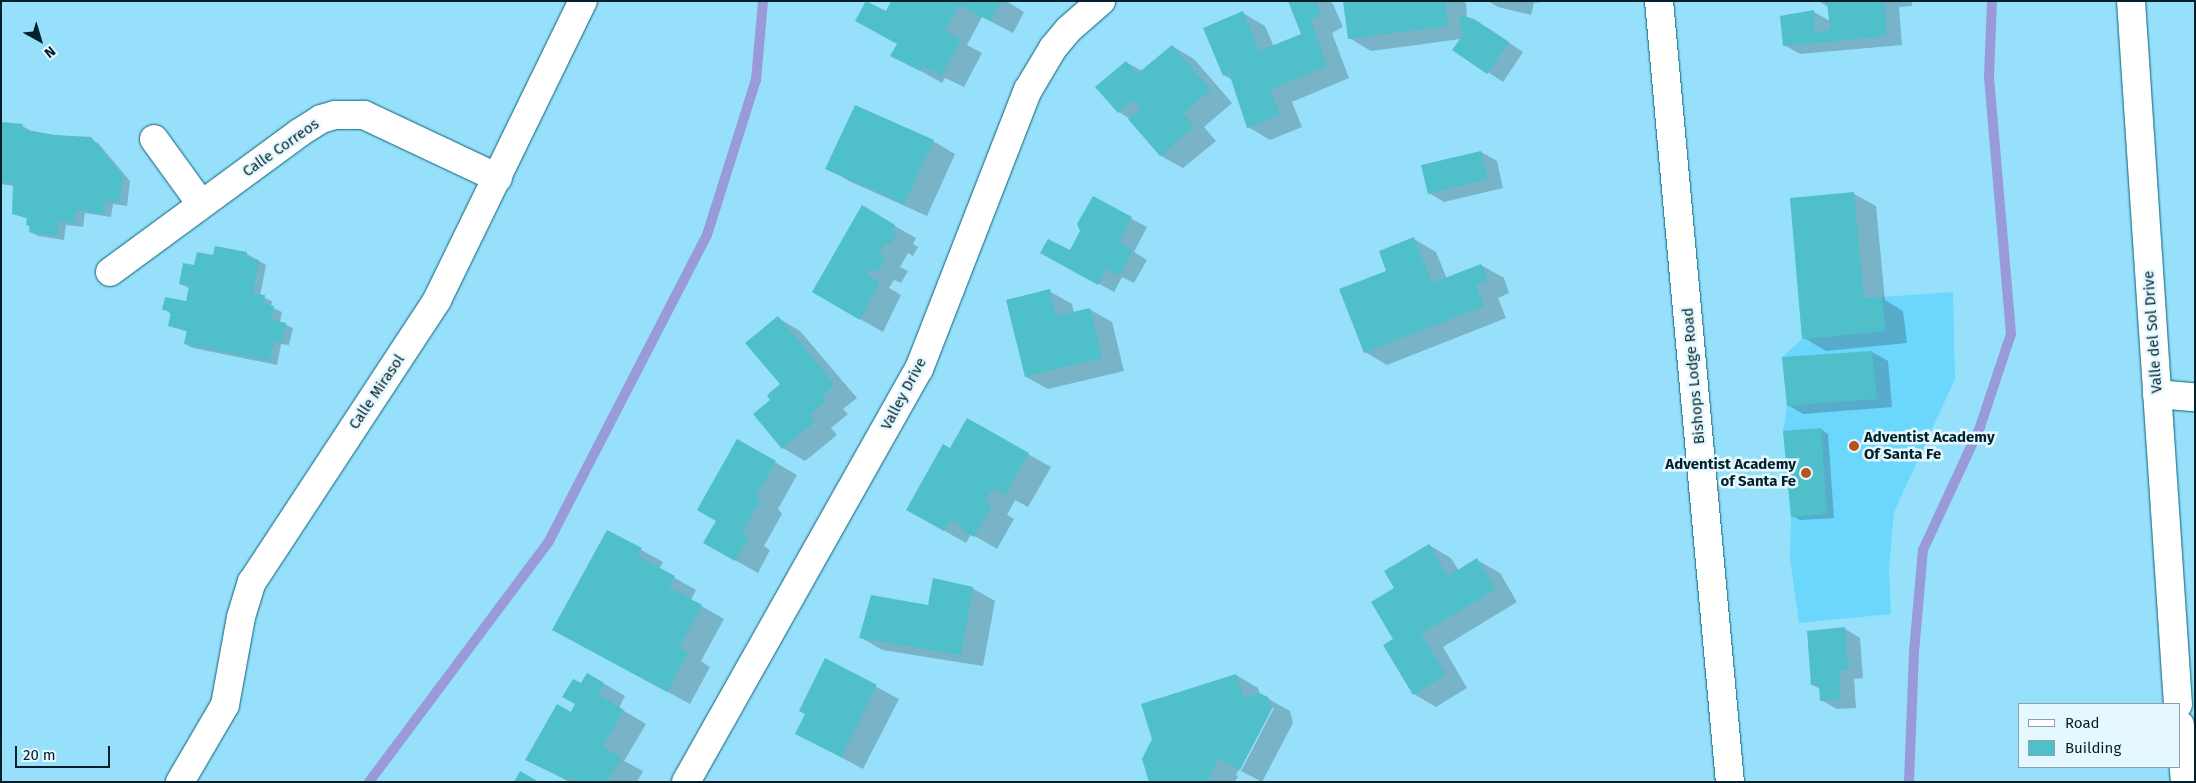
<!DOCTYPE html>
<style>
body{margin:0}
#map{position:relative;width:2196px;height:783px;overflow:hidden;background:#97e0fb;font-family:"Fira Sans",sans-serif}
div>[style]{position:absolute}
.built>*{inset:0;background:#6cd7fd}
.shadow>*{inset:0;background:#0003}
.stream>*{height:10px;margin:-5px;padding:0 5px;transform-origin:5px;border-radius:5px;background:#999ada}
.building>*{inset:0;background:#4fbfca}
.roads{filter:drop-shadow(0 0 1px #0b6078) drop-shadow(0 0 1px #0b6078)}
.minor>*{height:28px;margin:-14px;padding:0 14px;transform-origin:14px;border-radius:14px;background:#fff}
.dots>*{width:14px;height:14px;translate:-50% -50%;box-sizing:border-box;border:2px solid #e6f8ff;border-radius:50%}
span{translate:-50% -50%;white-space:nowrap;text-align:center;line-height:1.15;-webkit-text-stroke:5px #e6f8ff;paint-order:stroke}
.street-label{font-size:15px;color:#01202a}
.poi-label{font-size:15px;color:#01202a;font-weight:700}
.left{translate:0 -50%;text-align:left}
.right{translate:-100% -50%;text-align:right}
.frame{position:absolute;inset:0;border:2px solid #01202a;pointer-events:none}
.legend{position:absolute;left:2018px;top:703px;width:162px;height:65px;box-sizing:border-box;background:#e6f8ff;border:1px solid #8aa2aa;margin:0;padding:6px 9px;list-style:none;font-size:15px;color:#01202a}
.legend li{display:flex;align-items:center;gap:10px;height:25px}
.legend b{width:25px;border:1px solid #8aa2aa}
.north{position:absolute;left:15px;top:15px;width:50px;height:50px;-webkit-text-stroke:4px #e6f8ff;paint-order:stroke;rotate:141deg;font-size:14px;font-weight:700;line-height:20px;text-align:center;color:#01202a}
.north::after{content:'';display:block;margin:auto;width:18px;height:22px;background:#01202a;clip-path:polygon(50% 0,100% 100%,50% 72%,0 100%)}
.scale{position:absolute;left:15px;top:746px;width:95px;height:22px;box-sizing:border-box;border:2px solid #01202a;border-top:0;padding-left:6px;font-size:15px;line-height:18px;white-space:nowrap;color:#01202a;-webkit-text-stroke:4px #e6f8ff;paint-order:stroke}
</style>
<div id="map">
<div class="built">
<div style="clip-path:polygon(1953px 292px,1955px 379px,1894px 512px,1889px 568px,1891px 614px,1799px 623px,1790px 559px,1791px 517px,1783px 431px,1787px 406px,1782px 357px,1802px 339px,1885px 331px,1882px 297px)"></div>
</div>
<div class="shadow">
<div style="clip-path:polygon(907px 1px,1006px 1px,1024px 12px,1013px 33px,982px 17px,967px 45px,982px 53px,964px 87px,945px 78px,942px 83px,892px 55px,898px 44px,886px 13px)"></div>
<div style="clip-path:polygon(1289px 1px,1329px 1px,1333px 4px,1343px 27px,1332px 33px,1349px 78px,1292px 102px,1302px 127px,1270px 140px,1248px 127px,1232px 80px,1224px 75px,1243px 13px,1265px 26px,1274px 47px,1303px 35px)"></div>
<div style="clip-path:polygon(1344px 1px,1462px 1px,1466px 3px,1467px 19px,1489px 29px,1523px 52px,1503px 82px,1454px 50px,1461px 39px,1371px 51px,1349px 38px)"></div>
<div style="clip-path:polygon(1488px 1px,1547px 1px,1534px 3px,1531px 15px,1498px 7px)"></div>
<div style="clip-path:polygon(1818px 1px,1912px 1px,1912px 6px,1899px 7px,1902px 45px,1800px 54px,1784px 45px,1814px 12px,1830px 21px,1829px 7px)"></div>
<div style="clip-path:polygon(1172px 46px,1194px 59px,1232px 103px,1204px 127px,1216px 141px,1183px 168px,1161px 156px,1130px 119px,1119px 112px,1126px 62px,1142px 71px)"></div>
<div style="clip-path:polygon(1px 123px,22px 126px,30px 130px,29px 132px,90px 139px,98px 143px,130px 181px,127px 206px,113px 204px,111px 217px,85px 213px,83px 227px,66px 225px,64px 240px,38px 236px,30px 232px,28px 219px,13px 214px,14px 186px,1px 184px)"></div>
<div style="clip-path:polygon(933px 141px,955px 154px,927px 216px,849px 181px,827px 168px)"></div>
<div style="clip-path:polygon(1481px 152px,1497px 161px,1503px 188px,1444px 202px,1429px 193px)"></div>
<div style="clip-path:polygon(1854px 194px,1876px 206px,1885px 300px,1903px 311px,1907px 343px,1826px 351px,1804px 338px)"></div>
<div style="clip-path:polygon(1093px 198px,1147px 227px,1134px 252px,1147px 260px,1134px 283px,1122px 277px,1114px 292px,1057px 261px,1070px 252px,1082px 231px)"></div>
<div style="clip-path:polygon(862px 207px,916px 238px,913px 244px,918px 247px,913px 256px,908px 253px,900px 267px,908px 271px,901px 283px,894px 280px,889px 288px,901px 295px,883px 332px,813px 292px)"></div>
<div style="clip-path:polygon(1414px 239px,1436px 252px,1447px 279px,1481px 265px,1504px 278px,1509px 293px,1498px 298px,1506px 318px,1387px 365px,1365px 352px,1388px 272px)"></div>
<div style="clip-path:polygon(247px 254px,266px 265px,260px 296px,272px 301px,271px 307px,282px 312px,280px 322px,293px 328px,289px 345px,281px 344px,277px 365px,193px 348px,185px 344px,188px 332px,169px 326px,171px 314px,164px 309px,187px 302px,189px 288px,180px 284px,195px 266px,214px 256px)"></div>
<div style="clip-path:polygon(1049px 291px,1072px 304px,1074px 313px,1089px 309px,1112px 322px,1124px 371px,1048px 389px,1026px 377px)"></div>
<div style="clip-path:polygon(778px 318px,800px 331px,857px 398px,843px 409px,848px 414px,831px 428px,837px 435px,805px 461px,783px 448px,772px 400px,781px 384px)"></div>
<div style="clip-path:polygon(1872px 352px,1888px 361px,1892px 407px,1803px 414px,1788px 405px)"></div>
<div style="clip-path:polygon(968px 420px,1051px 467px,1028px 507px,1015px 500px,1007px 515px,1014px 519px,997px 549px,971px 534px,966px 543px,908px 510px,951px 450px)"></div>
<div style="clip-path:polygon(1821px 429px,1828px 434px,1834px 518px,1800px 520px,1793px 516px)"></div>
<div style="clip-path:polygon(738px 441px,797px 475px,778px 509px,782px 514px,764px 546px,770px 550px,758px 573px,705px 543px,717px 521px)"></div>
<div style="clip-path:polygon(607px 531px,663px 562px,659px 569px,696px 590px,691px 600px,724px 619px,701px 661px,710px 667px,690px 704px,576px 642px)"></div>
<div style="clip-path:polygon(1429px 545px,1451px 558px,1459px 571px,1477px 560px,1500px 573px,1517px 602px,1443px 647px,1467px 688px,1436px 707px,1414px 694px,1395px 640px,1396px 589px)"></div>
<div style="clip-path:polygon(972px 588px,995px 601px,983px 666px,882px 650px,860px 637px)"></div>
<div style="clip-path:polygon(1845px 629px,1860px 638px,1863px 678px,1854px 679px,1856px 708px,1837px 709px,1821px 700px,1821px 689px,1812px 685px)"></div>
<div style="clip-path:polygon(826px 660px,899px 699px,863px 769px,797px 734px,807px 714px)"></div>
<div style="clip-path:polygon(588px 674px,625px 696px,619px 708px,646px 724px,624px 761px,643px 771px,637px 782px,569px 782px,527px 759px,571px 713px,576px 704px,581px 685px)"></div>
<div style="clip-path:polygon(evenodd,1236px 675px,1258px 688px,1260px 694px,1290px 711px,1293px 723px,1262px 782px,1241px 771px,1235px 782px,1150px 782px,1236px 675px,1271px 708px,1274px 708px,1238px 777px,1236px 775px,1271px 708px)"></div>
</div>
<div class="stream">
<div style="left:369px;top:782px;width:301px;rotate:-53.2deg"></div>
<div style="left:549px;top:541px;width:344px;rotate:-62.7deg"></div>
<div style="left:707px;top:235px;width:163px;rotate:-72.5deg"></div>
<div style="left:756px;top:80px;width:79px;rotate:-84.9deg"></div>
<div style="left:1909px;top:782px;width:130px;rotate:-87.8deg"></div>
<div style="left:1914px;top:652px;width:102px;rotate:-85deg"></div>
<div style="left:1923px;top:550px;width:136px;rotate:-65.1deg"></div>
<div style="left:1980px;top:427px;width:98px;rotate:-71.6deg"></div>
<div style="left:2011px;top:334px;width:259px;rotate:-94.9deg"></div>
<div style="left:1989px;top:76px;width:75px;rotate:-87.7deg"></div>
</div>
<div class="building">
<div style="clip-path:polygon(866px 1px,886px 11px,891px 1px,1001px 1px,990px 21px,959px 5px,945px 31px,961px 40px,941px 76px,923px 66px,920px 71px,890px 56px,897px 44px,855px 21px)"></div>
<div style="clip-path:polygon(1288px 1px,1316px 1px,1321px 14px,1311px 20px,1327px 66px,1270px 90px,1280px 115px,1247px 128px,1229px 73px,1223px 76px,1203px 28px,1243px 11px,1259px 51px,1301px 34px)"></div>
<div style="clip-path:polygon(1343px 1px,1445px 1px,1448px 26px,1348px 39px)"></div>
<div style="clip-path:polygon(1884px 1px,1887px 36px,1783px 46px,1780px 16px,1814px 10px,1815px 32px,1830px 30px,1827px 2px)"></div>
<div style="clip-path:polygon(1460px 15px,1474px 19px,1509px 42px,1487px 74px,1452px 50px,1466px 31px,1461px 31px)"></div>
<div style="clip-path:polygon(1172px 45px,1211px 90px,1183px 113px,1194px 127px,1160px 156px,1128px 119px,1141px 108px,1133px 100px,1118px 113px,1095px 87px,1126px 61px,1137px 74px)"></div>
<div style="clip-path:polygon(855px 105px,934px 140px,904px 204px,825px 169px)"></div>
<div style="clip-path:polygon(1px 122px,23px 124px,22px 129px,54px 135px,91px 137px,123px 176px,119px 202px,105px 201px,104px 214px,77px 210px,75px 224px,59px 221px,56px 236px,29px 232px,30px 226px,26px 225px,27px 217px,12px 214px,13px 183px,1px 182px)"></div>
<div style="clip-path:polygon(1481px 151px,1488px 179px,1428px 194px,1421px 165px)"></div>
<div style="clip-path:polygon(1854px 192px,1864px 298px,1882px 297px,1885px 331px,1802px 339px,1790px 198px)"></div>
<div style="clip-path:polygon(1093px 196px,1132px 217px,1119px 242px,1133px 250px,1119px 275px,1106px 269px,1098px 285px,1040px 253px,1048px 239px,1070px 250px,1080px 231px,1077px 224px)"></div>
<div style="clip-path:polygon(862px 205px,895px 225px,891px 230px,897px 233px,890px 245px,886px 242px,879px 253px,886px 257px,878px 272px,872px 268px,867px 275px,880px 282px,860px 320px,812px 292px)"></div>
<div style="clip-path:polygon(1414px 237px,1432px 283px,1481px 264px,1488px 280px,1476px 285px,1484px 306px,1364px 353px,1339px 289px,1386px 271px,1379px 251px)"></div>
<div style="clip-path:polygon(215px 246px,247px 252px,247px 257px,259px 260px,253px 293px,265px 295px,264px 304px,274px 306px,272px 320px,286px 323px,282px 342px,274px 341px,270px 361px,184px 344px,187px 330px,168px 326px,171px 311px,162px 310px,165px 297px,186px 301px,189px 286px,179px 284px,183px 263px,194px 265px,197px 252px,213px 255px)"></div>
<div style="clip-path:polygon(1050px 289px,1056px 316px,1090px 308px,1102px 358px,1025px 377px,1006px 300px)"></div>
<div style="clip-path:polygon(778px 316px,835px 385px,822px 396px,826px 401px,810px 415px,815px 422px,782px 449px,753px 414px,770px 400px,767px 395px,780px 384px,745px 343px)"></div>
<div style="clip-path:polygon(1872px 351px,1877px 399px,1787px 406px,1782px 357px)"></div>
<div style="clip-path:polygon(967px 418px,1029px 453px,1006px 495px,993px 488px,985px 501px,992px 505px,974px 537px,962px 530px,962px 526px,950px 520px,944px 531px,906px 510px,943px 444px,950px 448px)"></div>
<div style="clip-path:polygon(1821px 428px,1827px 514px,1791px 517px,1783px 431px)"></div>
<div style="clip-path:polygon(737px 439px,776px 461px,756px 496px,760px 501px,742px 533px,749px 536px,735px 561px,703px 543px,716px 521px,697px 510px)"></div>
<div style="clip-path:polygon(607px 530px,642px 548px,638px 556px,675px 576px,669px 587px,702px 605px,679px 647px,688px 653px,667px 692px,552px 630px)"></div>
<div style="clip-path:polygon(1429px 544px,1448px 576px,1477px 558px,1496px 589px,1421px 634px,1446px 675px,1413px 695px,1383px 645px,1393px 639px,1371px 602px,1394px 588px,1384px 571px)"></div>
<div style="clip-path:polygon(933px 578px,973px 587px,961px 655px,859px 638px,871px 595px,928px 605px)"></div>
<div style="clip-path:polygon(1845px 627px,1848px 670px,1839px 671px,1841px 699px,1820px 701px,1819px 685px,1811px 685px,1807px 631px)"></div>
<div style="clip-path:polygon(825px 658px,877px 685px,841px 757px,795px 734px,805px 714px,799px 711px)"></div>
<div style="clip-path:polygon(587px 673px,604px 683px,598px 694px,624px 710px,603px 747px,621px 758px,607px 782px,580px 782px,571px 777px,569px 781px,525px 760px,557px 704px,571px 712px,575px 704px,562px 697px,573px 679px,581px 683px)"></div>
<div style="clip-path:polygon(1236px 674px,1244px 698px,1259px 693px,1268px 697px,1272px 709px,1240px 770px,1218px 759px,1207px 782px,1149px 782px,1142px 759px,1152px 739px,1141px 704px)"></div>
<div style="clip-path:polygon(520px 771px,539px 782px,514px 782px)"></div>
</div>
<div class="roads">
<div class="minor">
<div style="left:1659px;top:1px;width:784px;rotate:84.81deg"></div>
<div style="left:2131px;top:1px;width:705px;rotate:86.18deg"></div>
<div style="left:154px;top:139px;width:80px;rotate:54.1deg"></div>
<div style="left:110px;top:272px;width:235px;rotate:-36.3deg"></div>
<div style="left:299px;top:133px;width:26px;rotate:-32deg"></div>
<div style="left:321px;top:119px;width:15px;rotate:-16deg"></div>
<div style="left:335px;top:115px;width:29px"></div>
<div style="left:364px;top:115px;width:148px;rotate:25.2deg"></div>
<div style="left:2157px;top:394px;width:38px;rotate:5deg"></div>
<div style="left:2180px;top:725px;width:57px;rotate:85deg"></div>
<div style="left:180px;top:782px;width:89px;rotate:-59.7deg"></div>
<div style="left:225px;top:705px;width:89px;rotate:-79.7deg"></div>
<div style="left:241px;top:617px;width:37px;rotate:-73deg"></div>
<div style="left:252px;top:582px;width:337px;rotate:-56.7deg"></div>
<div style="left:437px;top:300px;width:333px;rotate:-64deg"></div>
<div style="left:686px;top:782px;width:474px;rotate:-60.6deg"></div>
<div style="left:919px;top:369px;width:300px;rotate:-68.7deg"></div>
<div style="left:1028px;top:90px;width:49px;rotate:-59.2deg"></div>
<div style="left:1053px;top:48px;width:25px;rotate:-50deg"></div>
<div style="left:1069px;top:29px;width:43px;rotate:-41.2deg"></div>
</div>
</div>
<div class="dots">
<div style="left:1854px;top:446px;background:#b75221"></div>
<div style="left:1806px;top:473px;background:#b75221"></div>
</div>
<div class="street-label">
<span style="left:281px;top:148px;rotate:-35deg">Calle Correos</span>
<span style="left:2153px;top:332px;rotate:-94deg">Valle del Sol Drive</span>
<span style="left:1694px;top:376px;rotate:-95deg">Bishops Lodge Road</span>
<span style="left:377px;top:392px;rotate:-56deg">Calle Mirasol</span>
<span style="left:904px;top:394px;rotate:-62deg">Valley Drive</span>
</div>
<div class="poi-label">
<span class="left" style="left:1864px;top:446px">Adventist Academy<br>Of Santa Fe</span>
<span class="right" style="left:1796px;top:473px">Adventist Academy<br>of Santa Fe</span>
</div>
<div class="frame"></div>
<ul class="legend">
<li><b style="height:6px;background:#fff"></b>Road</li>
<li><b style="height:14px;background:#4fbfca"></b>Building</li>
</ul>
<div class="north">N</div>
<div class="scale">20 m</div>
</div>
